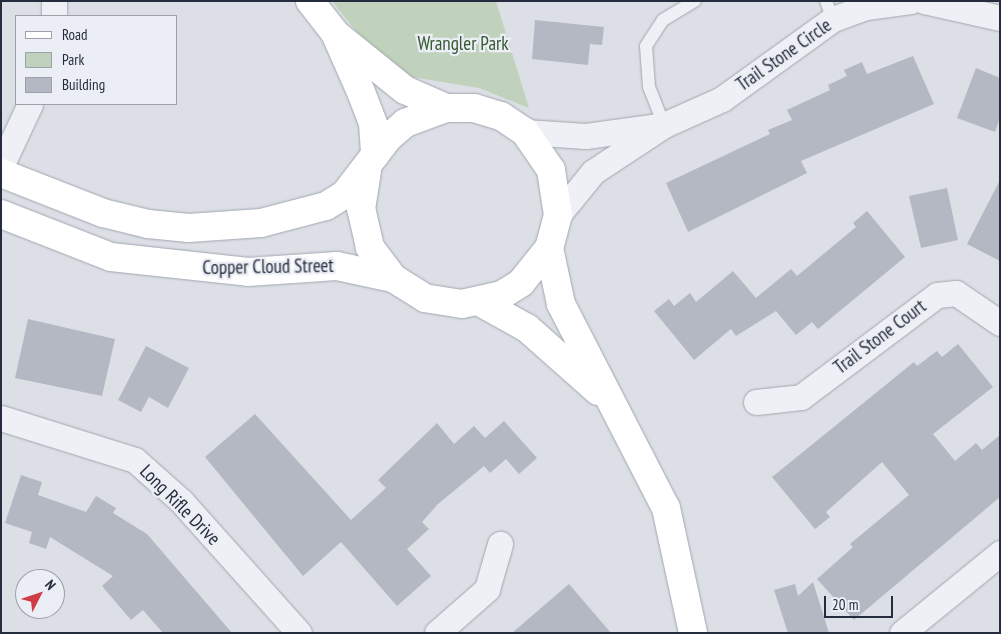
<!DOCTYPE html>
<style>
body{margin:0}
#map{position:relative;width:1001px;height:634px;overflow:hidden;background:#dcdfe6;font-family:"PT Sans Narrow",sans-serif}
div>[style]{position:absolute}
.green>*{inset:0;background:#c0d1bc}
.building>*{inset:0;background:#b3b8c3}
.roads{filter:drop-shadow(0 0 1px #a1a6b0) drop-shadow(0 0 1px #a1a6b0)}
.lane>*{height:12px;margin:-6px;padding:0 6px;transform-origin:6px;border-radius:6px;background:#eef0f5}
.street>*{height:25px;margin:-12.5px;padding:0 12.5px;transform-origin:12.5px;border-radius:12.5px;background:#eef0f5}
.secondary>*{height:28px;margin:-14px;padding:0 14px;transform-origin:14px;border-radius:14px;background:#fff}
span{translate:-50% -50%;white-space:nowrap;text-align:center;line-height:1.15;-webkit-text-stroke:4.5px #ebeef4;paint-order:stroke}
.park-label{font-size:19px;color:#365932}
.street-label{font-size:19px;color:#252c3d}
.frame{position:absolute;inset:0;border:2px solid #252c3d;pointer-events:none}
.legend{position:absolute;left:15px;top:15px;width:162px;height:90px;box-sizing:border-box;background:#ebeef4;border:1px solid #9ca0ab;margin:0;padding:6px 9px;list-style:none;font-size:15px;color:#252c3d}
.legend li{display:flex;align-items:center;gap:10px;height:25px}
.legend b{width:25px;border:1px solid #9ca0ab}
.north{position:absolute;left:15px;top:569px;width:50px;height:50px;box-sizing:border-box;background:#ebeef4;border:1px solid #9ca0ab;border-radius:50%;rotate:49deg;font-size:14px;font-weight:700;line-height:20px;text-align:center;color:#252c3d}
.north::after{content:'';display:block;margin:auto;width:18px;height:22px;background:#d13b45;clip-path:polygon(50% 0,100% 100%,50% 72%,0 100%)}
.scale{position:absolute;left:824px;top:596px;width:69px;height:22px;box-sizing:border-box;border:2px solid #252c3d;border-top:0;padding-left:6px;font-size:15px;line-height:18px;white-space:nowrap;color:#252c3d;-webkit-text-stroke:4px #ebeef4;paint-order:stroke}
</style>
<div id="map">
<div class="green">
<div style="clip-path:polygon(332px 1px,496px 1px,529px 108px,479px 88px,412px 77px,374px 54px)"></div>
</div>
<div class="building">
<div style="clip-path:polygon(535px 20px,604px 27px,602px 45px,590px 44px,588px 65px,532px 59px)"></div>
<div style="clip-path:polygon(913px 56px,934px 104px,801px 161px,807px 173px,688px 232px,666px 183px,770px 134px,768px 130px,792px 120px,787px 110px,830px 90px,828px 85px,847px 76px,844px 70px,862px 62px,867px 74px)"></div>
<div style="clip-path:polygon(976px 68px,1000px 78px,1000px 118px,995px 132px,957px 118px)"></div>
<div style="clip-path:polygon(1000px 180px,1000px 261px,967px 244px)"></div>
<div style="clip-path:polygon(947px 188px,958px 240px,921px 248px,909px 196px)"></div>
<div style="clip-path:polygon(867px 211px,905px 257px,818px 329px,812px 322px,796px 335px,776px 311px,736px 336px,731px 329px,694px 360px,654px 311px,669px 299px,674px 306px,690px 293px,696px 302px,733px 271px,756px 298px,791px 269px,797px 276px,856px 227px,853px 223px)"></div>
<div style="clip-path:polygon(28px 319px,115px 339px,102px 396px,15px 378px)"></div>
<div style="clip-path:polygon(958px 344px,993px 387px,933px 434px,955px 461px,976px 443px,982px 450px,1000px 435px,1000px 497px,854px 620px,817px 579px,853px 547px,850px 544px,909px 495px,882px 462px,826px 512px,830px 517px,815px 529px,772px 477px,914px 362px,917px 366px,937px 351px,942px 357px)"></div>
<div style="clip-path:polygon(146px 346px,189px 368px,168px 408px,149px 397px,141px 412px,118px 400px)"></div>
<div style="clip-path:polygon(255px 414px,351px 520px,386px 488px,378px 480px,437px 423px,454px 444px,474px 426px,485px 438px,504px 421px,537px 458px,519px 474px,506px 459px,490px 473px,484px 466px,438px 504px,422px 522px,429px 529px,407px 549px,431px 576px,397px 606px,341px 542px,303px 576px,205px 457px)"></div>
<div style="clip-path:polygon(21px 475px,42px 482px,38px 495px,86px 512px,96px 496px,116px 508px,113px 513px,147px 534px,232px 633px,163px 633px,143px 610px,131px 620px,102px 586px,113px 576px,50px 537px,46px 549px,29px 543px,32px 532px,5px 523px)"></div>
<div style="clip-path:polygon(813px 582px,829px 633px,788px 633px,774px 590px,795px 584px,798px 596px)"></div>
<div style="clip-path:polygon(569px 584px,611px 633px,512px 633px)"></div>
</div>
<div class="roads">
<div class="lane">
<div style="left:826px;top:1px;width:19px;rotate:69deg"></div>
<div style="left:664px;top:125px;width:41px;rotate:-111.5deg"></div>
<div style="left:649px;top:87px;width:41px;rotate:-94.2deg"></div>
<div style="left:646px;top:46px;width:31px;rotate:-57deg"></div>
<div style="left:663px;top:20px;width:37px;rotate:-31deg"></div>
</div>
<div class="street">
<div style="left:924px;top:1px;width:78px;rotate:12.6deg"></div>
<div style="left:54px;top:16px;width:15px;rotate:-90deg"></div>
<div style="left:664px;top:125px;width:64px;rotate:-24.1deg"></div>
<div style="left:722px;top:99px;width:137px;rotate:-35.8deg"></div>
<div style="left:833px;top:19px;width:35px;rotate:-20deg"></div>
<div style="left:866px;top:7px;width:45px;rotate:-7.6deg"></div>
<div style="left:525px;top:132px;width:61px;rotate:3.8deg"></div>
<div style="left:586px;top:136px;width:79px;rotate:-8deg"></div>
<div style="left:664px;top:125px;width:85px;rotate:146.5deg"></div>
<div style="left:593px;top:172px;width:55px;rotate:129.1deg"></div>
<div style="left:1px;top:166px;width:68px;rotate:-64.9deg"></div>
<div style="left:756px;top:402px;width:45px;rotate:-6.3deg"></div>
<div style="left:801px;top:397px;width:170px;rotate:-36.9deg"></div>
<div style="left:937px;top:295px;width:19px;rotate:-6deg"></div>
<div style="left:956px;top:293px;width:53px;rotate:34.3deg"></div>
<div style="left:1px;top:418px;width:140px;rotate:17.4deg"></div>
<div style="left:135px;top:460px;width:62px;rotate:41.7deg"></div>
<div style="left:181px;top:501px;width:177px;rotate:48.2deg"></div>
<div style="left:437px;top:633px;width:67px;rotate:-41.3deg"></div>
<div style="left:487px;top:589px;width:47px;rotate:-73.9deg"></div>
<div style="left:902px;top:633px;width:127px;rotate:-39.2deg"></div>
</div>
<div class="secondary">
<div style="left:310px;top:1px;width:41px;rotate:52deg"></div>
<div style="left:335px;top:33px;width:64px;rotate:66.2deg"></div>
<div style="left:361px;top:92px;width:34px;rotate:69deg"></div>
<div style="left:373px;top:124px;width:31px;rotate:86deg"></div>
<div style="left:338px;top:36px;width:86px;rotate:38.9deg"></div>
<div style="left:405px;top:90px;width:45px;rotate:23.7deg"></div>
<div style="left:1px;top:173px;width:110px;rotate:21.4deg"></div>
<div style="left:103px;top:213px;width:46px;rotate:13.7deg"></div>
<div style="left:148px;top:224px;width:41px;rotate:5.6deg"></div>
<div style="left:189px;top:228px;width:72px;rotate:-4deg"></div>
<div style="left:261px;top:223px;width:67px;rotate:-14.7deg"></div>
<div style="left:326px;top:206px;width:22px;rotate:-32deg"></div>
<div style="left:345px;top:194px;width:71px;rotate:-52.5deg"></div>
<div style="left:388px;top:138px;width:23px;rotate:-41deg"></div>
<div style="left:405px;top:123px;width:44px;rotate:-20.1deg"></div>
<div style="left:446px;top:108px;width:28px"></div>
<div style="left:474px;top:108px;width:28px;rotate:17deg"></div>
<div style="left:501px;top:116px;width:29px;rotate:34deg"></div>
<div style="left:525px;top:132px;width:46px;rotate:55.6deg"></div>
<div style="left:551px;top:170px;width:46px;rotate:81.2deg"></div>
<div style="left:558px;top:215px;width:34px;rotate:105deg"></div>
<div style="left:549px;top:248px;width:45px;rotate:128.7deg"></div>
<div style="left:521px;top:283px;width:22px;rotate:148deg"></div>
<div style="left:502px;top:295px;width:41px;rotate:167.3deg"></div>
<div style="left:462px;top:304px;width:37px;rotate:-171deg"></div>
<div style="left:425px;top:298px;width:38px;rotate:-148deg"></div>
<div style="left:393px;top:278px;width:39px;rotate:-127deg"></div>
<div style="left:370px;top:247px;width:39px;rotate:-103deg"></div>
<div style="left:361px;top:209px;width:38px;rotate:-81deg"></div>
<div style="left:1px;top:214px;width:118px;rotate:21.4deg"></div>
<div style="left:111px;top:257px;width:138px;rotate:6.2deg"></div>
<div style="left:248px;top:272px;width:89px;rotate:-3.9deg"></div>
<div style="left:337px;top:266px;width:57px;rotate:12.1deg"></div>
<div style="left:549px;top:248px;width:57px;rotate:77.9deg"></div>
<div style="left:561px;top:304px;width:229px;rotate:62.8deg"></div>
<div style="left:666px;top:508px;width:128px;rotate:77.8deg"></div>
<div style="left:480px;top:302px;width:54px;rotate:29deg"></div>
<div style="left:527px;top:328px;width:95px;rotate:41.6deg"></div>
</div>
</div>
<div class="park-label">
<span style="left:463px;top:44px">Wrangler Park</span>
</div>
<div class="street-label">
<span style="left:784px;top:55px;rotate:-35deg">Trail Stone Circle</span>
<span style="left:268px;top:267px;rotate:-1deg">Copper Cloud Street</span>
<span style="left:880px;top:337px;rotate:-37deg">Trail Stone Court</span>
<span style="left:180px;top:505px;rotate:45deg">Long Rifle Drive</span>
</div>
<div class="frame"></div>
<ul class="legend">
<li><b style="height:6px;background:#fff"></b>Road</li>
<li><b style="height:14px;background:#c0d1bc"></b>Park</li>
<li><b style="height:14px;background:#b3b8c3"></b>Building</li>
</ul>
<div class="north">N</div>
<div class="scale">20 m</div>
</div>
